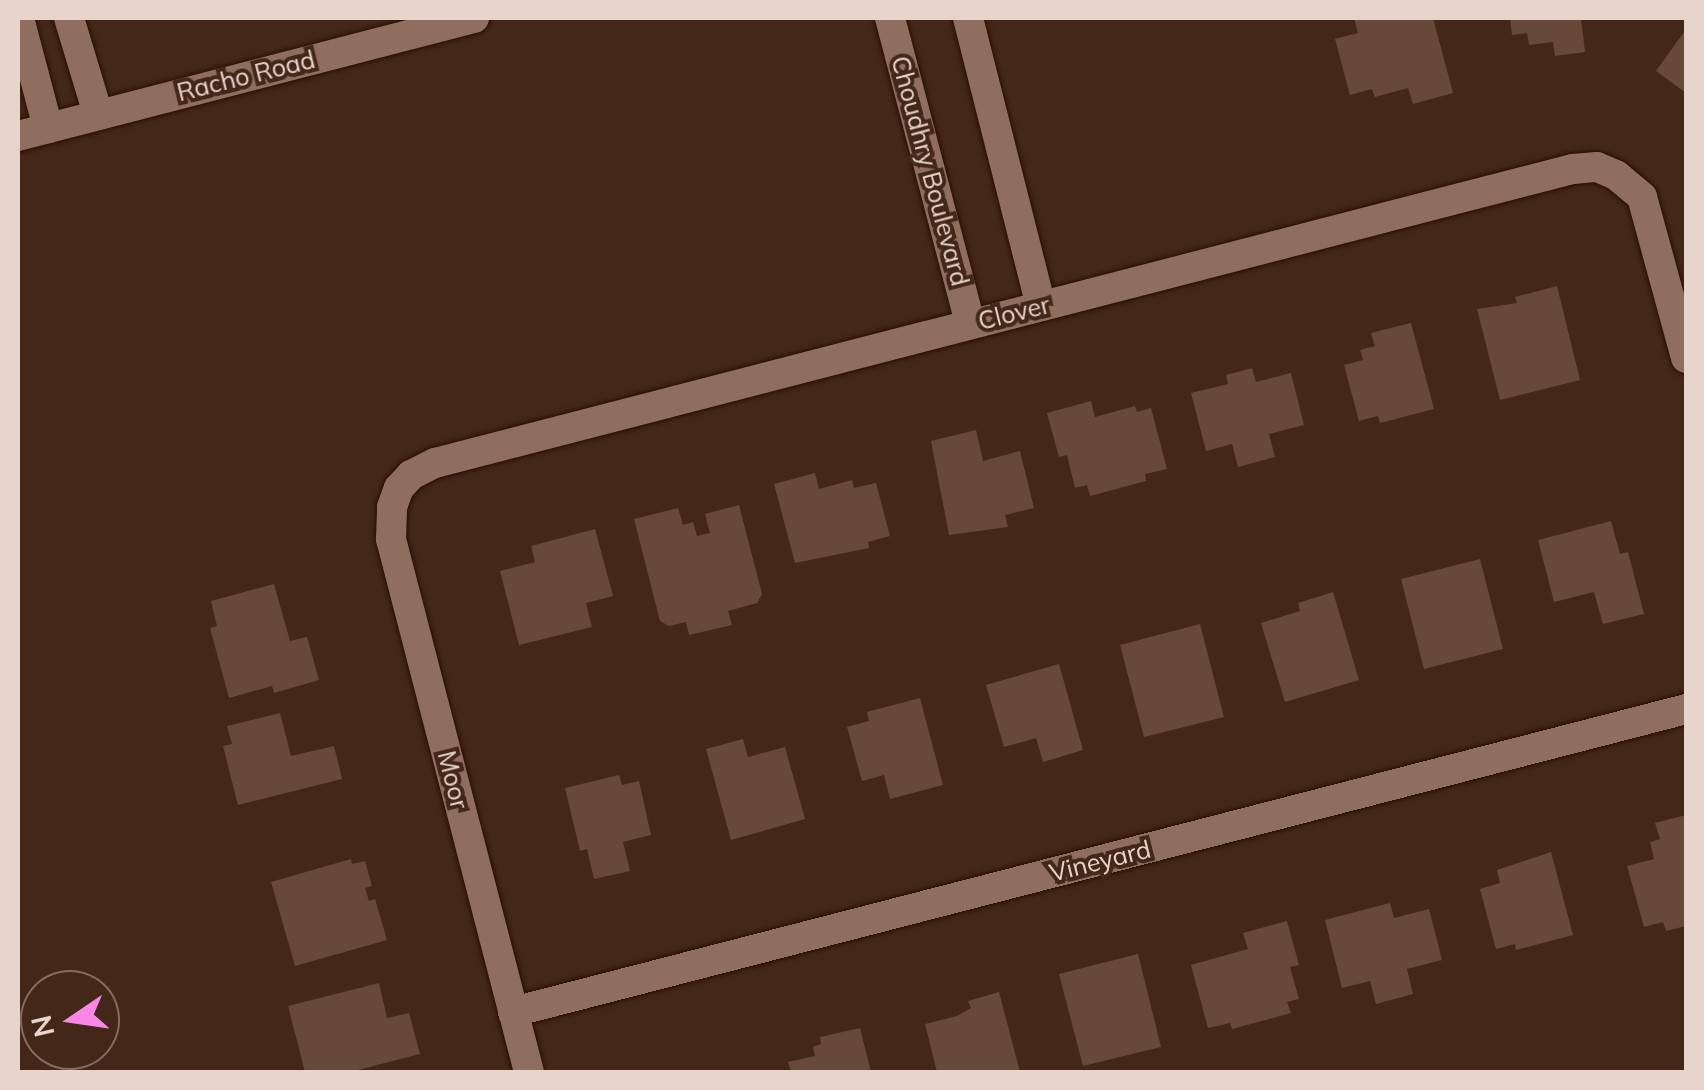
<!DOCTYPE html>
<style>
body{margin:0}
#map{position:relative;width:1704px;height:1090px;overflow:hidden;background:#432719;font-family:Mulish,sans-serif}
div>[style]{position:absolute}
.building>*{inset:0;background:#664938}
.roads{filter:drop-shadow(0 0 2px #280f03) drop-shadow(0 0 2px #280f03)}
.minor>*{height:30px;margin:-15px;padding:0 15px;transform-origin:15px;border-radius:15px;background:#8f6e5f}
span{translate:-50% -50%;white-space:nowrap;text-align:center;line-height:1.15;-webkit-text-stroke:8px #432719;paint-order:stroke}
.street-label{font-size:25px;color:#e7d4cb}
.frame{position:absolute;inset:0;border:20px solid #e7d4cb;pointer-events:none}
.north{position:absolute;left:20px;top:970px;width:100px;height:100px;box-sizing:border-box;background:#432719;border:2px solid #856c60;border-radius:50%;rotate:257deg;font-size:28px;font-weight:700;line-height:40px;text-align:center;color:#e7d4cb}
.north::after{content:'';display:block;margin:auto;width:35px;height:45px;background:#fa87e7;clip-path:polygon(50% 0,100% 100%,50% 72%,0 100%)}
</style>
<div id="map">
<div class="building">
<div style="clip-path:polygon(1354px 18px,1433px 18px,1453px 93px,1413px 104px,1408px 88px,1375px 97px,1372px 89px,1350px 95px,1335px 39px,1358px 33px)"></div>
<div style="clip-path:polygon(1510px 18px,1581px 18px,1585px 52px,1555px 56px,1553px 42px,1529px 45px,1527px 33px,1512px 35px)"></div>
<div style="clip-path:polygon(1684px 32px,1686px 34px,1686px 93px,1656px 71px)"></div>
<div style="clip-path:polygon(1557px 286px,1580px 380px,1500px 400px,1477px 309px,1517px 303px,1515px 297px)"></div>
<div style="clip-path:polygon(1411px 323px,1434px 409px,1380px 423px,1378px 416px,1359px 421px,1344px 365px,1363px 360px,1360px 350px,1375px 346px,1371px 333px)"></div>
<div style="clip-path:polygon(1252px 368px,1256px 382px,1291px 373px,1304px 425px,1269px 434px,1275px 457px,1238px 467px,1232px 444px,1206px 451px,1191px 393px,1228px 384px,1226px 375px)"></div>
<div style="clip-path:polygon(1091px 401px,1095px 417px,1135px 406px,1137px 412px,1151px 408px,1167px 469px,1145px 474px,1146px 481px,1090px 496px,1087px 485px,1075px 488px,1067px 455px,1059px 457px,1047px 413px)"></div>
<div style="clip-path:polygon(976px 430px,983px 461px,1020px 451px,1034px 508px,1005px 515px,1008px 527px,949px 535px,931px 441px)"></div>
<div style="clip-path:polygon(815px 473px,819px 489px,852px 480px,854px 488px,876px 483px,890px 536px,868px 542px,869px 548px,795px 563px,774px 484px)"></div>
<div style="clip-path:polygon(739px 505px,762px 594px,757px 603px,728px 611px,732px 625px,689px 635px,686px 622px,669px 626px,660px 621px,634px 519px,678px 508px,683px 525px,693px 522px,697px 536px,710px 533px,705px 514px)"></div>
<div style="clip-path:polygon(1611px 521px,1620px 554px,1628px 552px,1644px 614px,1603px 624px,1594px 592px,1554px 602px,1538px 540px)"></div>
<div style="clip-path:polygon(595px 529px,613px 596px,586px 603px,592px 627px,519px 645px,500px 571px,535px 562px,531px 546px)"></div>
<div style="clip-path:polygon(1480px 559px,1503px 649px,1424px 669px,1401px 579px)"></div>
<div style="clip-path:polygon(274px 584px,290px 641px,307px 637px,319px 680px,274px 693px,272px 686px,229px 698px,210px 628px,217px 626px,211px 601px)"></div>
<div style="clip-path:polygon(1333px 592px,1359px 680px,1285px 702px,1261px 623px,1300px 611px,1298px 603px)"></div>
<div style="clip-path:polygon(1200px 624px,1224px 717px,1144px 737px,1120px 645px)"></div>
<div style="clip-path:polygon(1059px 664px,1083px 750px,1043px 762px,1036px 738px,1004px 747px,986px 685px)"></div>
<div style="clip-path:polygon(920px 698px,943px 785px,890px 799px,884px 775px,862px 781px,847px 727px,869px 721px,867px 712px)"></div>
<div style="clip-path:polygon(280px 713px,291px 756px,334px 746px,342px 779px,238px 805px,223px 746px,232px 744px,227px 726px)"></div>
<div style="clip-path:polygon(743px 739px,748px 757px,785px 747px,805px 819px,731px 840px,706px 749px)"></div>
<div style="clip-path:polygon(619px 775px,622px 785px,639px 781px,651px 835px,623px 842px,630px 871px,594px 879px,587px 849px,580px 851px,565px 788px)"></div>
<div style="clip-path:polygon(1686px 815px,1686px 926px,1666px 931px,1663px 922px,1644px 927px,1627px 866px,1654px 859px,1650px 842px,1660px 839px,1655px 823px)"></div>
<div style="clip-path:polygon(1551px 852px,1573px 935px,1516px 950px,1515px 944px,1496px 949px,1480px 889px,1500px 883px,1497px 870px)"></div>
<div style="clip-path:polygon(351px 859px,352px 864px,365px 861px,372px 886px,365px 888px,369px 901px,375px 899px,387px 940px,295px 966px,271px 882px)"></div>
<div style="clip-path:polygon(1390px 903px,1394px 918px,1429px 909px,1442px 960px,1407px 969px,1413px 994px,1376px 1004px,1370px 981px,1342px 988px,1325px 920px)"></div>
<div style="clip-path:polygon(1287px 921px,1299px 965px,1290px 967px,1299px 999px,1287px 1002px,1291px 1013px,1232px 1029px,1230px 1023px,1208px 1028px,1191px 965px,1248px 949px,1243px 933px)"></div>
<div style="clip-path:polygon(1138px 954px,1161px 1047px,1083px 1066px,1059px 974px)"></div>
<div style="clip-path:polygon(379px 983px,387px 1018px,409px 1013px,420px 1054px,350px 1072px,305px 1072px,288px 1006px)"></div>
<div style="clip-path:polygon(999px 992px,1020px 1072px,937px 1072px,925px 1024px,957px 1016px,971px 1008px,968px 1001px)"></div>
<div style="clip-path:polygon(860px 1028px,871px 1072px,791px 1072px,788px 1062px,815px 1056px,813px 1047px,821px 1044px,820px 1037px)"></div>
</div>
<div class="roads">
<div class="minor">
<div style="left:19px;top:18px;width:114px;rotate:75.2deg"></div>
<div style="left:69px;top:18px;width:100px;rotate:73.2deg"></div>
<div style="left:890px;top:18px;width:316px;rotate:75.3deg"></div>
<div style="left:968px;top:18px;width:297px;rotate:75.8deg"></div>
<div style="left:18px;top:136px;width:471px;rotate:-14.5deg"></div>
<div style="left:513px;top:1012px;width:1212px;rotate:-14.48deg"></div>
<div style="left:529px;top:1072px;width:551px;rotate:-104.52deg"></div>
<div style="left:391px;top:539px;width:32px;rotate:-88deg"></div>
<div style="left:392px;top:507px;width:20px;rotate:-70deg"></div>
<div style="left:399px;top:488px;width:18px;rotate:-47deg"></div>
<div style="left:411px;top:475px;width:27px;rotate:-27deg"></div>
<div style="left:435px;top:463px;width:1175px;rotate:-14.49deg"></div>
<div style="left:1573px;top:169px;width:24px;rotate:-5deg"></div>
<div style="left:1597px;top:167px;width:21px;rotate:23deg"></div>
<div style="left:1616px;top:175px;width:34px;rotate:40deg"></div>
<div style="left:1642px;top:197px;width:167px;rotate:74.7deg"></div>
</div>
</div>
<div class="street-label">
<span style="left:246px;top:76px;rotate:-14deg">Racho Road</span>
<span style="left:930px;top:171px;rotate:75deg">Choudhry Boulevard</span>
<span style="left:1014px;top:313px;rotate:-14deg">Clover</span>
<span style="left:453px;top:780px;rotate:76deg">Moor</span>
<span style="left:1100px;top:861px;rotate:-14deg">Vineyard</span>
</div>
<div class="frame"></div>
<div class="north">N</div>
</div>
